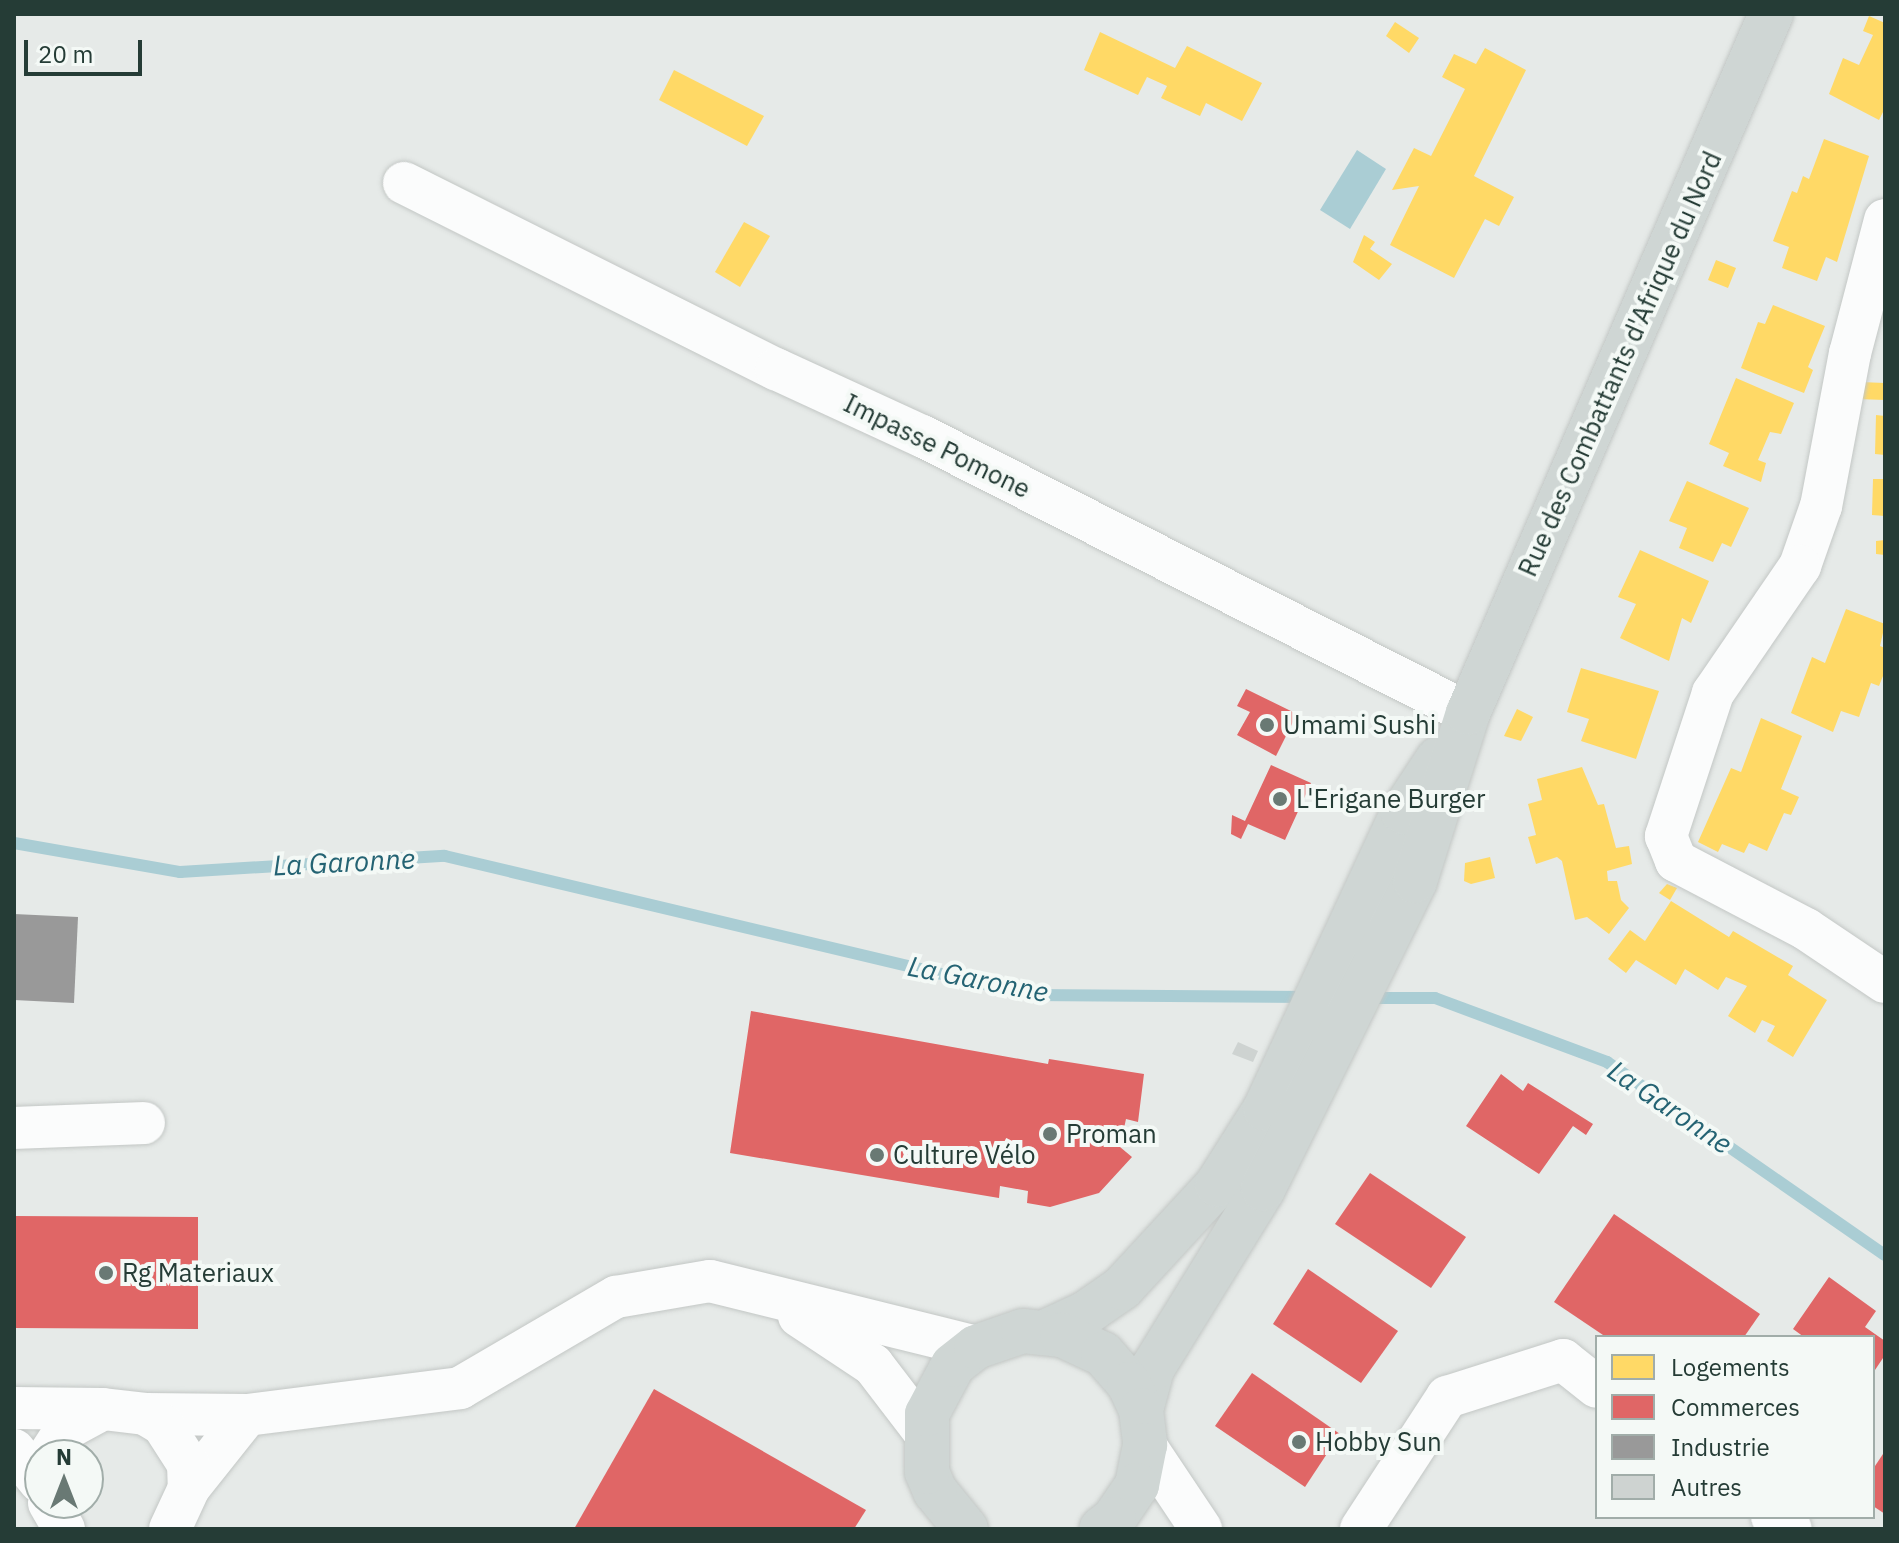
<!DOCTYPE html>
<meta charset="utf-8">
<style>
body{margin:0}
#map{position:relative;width:1899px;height:1543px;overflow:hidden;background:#e6eae8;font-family:"IBM Plex Sans",sans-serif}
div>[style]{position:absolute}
.water>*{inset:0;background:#aacdd4}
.homes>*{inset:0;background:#ffd966}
.shops>*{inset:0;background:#e06666}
.industry>*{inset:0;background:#999}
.stream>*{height:12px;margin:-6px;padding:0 6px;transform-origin:6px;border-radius:6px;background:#aacdd4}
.building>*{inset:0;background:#ced3d1}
.roads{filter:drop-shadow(0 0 2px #c3c7c5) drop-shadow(0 0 2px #c3c7c5)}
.minor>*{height:42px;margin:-21px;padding:0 21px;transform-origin:21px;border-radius:21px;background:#fbfcfc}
.major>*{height:44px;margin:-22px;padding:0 22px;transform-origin:22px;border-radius:22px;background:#cfd6d4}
.dots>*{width:22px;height:22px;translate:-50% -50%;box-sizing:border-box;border:4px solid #f4f9f6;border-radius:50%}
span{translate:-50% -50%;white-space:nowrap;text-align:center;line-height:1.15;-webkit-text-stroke:8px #f4f9f6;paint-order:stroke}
.street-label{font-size:26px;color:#253c36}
.poi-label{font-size:26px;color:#253c36}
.left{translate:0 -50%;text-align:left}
.water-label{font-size:28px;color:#246373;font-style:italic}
.frame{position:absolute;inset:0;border:16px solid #253c36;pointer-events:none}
.legend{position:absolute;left:1595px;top:1335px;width:280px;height:184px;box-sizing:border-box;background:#f4f9f6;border:2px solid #a1ada9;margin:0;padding:10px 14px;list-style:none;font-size:24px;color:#253c36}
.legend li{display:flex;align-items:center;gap:16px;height:40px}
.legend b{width:40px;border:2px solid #a1ada9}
.north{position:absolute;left:24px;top:1439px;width:80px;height:80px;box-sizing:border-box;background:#f4f9f6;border:2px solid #a1ada9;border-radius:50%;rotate:0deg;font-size:22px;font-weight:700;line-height:32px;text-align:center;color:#253c36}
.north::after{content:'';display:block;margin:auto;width:28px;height:36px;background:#697974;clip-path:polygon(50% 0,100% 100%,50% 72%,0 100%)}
.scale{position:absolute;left:24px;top:40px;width:118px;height:36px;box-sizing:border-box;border:4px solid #253c36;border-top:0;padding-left:10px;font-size:24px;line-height:28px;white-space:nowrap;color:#253c36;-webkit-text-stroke:6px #f4f9f6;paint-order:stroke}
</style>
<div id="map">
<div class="water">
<div style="clip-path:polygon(1357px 150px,1386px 169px,1350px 229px,1320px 210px)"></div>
</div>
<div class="homes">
<div style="clip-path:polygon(1869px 16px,1885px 23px,1885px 108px,1879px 120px,1829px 94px,1843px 58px,1859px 65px,1873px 35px,1863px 31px)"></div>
<div style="clip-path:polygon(1395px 22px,1419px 38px,1409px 53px,1386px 36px)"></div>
<div style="clip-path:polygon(1100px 32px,1175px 68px,1187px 46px,1262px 83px,1242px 121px,1206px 103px,1200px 116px,1161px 98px,1167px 86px,1147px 77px,1138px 95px,1084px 70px)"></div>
<div style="clip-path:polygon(1485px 48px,1526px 70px,1474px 176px,1514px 197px,1499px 226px,1485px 219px,1454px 278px,1390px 245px,1419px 186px,1392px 190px,1414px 148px,1431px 156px,1465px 89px,1442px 77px,1454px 54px,1476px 64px)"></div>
<div style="clip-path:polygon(674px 70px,764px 116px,747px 146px,659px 100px)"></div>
<div style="clip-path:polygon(1824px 139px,1869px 156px,1837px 262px,1826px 257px,1817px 281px,1782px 268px,1789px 247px,1773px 241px,1792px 191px,1797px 193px,1803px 176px,1809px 179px)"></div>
<div style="clip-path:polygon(744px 222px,770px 236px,740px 287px,715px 272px)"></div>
<div style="clip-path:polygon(1364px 235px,1375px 242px,1370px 249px,1392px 264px,1379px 280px,1353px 262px)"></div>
<div style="clip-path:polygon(1716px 260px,1736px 268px,1728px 288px,1708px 280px)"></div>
<div style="clip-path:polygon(1773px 305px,1825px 326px,1808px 367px,1813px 370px,1804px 393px,1741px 368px,1758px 322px,1765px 324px)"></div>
<div style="clip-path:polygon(1736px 378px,1794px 403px,1781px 434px,1770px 432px,1758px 460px,1766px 463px,1761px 482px,1723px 466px,1729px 453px,1709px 444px)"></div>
<div style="clip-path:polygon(1860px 382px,1885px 383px,1885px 400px,1857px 399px)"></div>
<div style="clip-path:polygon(1876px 415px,1885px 416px,1885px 455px,1875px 454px)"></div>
<div style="clip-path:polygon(1873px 479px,1885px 479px,1885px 516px,1872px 515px)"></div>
<div style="clip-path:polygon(1687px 481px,1749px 508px,1731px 547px,1722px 543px,1713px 562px,1679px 548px,1687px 528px,1669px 521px)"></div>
<div style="clip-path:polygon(1885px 540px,1885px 555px,1876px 554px,1876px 541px)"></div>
<div style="clip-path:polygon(1640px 550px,1709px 581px,1691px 623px,1682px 618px,1669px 661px,1620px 638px,1636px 604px,1618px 597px)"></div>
<div style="clip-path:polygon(1846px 609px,1885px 624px,1880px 646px,1885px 648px,1885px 671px,1879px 686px,1871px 683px,1859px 717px,1841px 711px,1833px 732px,1791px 713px,1812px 657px,1825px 663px)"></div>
<div style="clip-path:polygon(1581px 668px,1659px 691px,1636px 759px,1581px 741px,1589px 719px,1567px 712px)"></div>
<div style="clip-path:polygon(1517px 709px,1533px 717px,1521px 741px,1504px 736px)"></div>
<div style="clip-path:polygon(1761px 718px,1802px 736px,1781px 789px,1799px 797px,1791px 815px,1784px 813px,1767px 851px,1749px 843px,1744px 853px,1722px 844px,1718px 852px,1698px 842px,1731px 768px,1741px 772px)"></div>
<div style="clip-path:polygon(1582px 767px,1598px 805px,1604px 804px,1616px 848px,1629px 846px,1632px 864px,1607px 871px,1608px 881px,1617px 881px,1621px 900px,1629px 908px,1609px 934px,1587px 917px,1575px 920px,1562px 861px,1557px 857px,1536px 864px,1528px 837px,1536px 835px,1528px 804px,1542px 800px,1537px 779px)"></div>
<div style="clip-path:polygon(1490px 857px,1495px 878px,1471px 884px,1464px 881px,1465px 863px)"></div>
<div style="clip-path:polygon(1667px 884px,1677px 888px,1670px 900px,1659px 893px)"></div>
<div style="clip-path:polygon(1671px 901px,1729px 937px,1733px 931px,1793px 966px,1788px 975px,1827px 1000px,1793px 1057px,1767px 1041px,1775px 1026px,1762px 1020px,1755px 1033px,1728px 1016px,1747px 986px,1726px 977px,1718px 990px,1685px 969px,1676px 985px,1636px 960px,1626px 973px,1608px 959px,1630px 930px,1645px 941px)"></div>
</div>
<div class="shops">
<div style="clip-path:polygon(1246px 689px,1297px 714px,1276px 756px,1237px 735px,1250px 712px,1237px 706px)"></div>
<div style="clip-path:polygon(1271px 765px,1311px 783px,1285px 840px,1248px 824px,1241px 839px,1231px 834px,1232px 815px,1245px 821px)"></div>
<div style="clip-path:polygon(751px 1011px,1048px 1064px,1049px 1059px,1144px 1074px,1138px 1122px,1126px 1119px,1120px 1147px,1132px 1157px,1099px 1193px,1050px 1207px,1027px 1203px,1028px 1191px,1000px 1186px,999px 1198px,730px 1153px)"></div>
<div style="clip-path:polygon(1501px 1074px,1523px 1091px,1528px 1083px,1593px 1124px,1586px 1135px,1573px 1126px,1539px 1174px,1466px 1126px)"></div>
<div style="clip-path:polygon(1370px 1173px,1466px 1237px,1431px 1288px,1335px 1224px)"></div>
<div style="clip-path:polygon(1614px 1214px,1760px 1314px,1744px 1337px,1606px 1337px,1554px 1302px)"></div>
<div style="clip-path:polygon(14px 1216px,198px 1217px,198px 1329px,14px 1328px)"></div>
<div style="clip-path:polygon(1308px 1269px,1398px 1331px,1361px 1383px,1273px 1324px)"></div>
<div style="clip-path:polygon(1829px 1277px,1876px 1311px,1865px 1327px,1885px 1341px,1885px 1355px,1873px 1373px,1873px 1337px,1804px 1337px,1793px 1329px)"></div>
<div style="clip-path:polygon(1252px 1373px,1340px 1434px,1305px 1487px,1215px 1426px)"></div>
<div style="clip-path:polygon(654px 1389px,866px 1510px,854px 1529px,574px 1529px)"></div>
<div style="clip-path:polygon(1885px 1451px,1885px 1514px,1873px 1506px,1873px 1469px)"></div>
</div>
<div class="industry">
<div style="clip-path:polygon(14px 914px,78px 917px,74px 1003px,14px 1000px)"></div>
</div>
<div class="stream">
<div style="left:14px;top:843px;width:169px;rotate:9.9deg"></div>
<div style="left:180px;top:872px;width:265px;rotate:-3.5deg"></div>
<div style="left:445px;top:856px;width:601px;rotate:13.37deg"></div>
<div style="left:1030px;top:995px;width:280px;rotate:0.4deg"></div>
<div style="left:1368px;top:998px;width:67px"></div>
<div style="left:1435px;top:998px;width:184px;rotate:20.4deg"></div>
<div style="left:1607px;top:1062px;width:338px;rotate:34.8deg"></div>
</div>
<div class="building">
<div style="clip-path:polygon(1238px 1042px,1258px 1051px,1253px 1062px,1232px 1054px)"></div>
</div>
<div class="roads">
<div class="minor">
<div style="left:404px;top:183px;width:416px;rotate:26.6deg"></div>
<div style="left:776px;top:369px;width:161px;rotate:24.7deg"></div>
<div style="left:922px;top:436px;width:612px;rotate:26.9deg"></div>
<div style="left:1885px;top:220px;width:138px;rotate:104.7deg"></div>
<div style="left:1850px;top:353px;width:156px;rotate:100.7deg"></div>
<div style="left:1821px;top:506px;width:64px;rotate:109.3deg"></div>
<div style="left:1800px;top:566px;width:154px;rotate:124.4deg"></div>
<div style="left:1713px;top:693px;width:151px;rotate:108.2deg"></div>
<div style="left:1666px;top:836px;width:27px;rotate:68deg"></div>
<div style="left:1676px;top:861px;width:147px;rotate:27.6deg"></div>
<div style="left:1806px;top:929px;width:95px;rotate:33.9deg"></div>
<div style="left:14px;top:1128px;width:130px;rotate:-2.2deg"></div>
<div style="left:799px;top:1316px;width:89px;rotate:33.5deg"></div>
<div style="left:873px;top:1365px;width:86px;rotate:52.6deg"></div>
<div style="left:14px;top:1408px;width:87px;rotate:0.7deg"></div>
<div style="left:145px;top:1414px;width:102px;rotate:0.6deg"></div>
<div style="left:247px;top:1415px;width:93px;rotate:128.5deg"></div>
<div style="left:247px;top:1415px;width:215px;rotate:-7.2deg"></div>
<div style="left:460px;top:1388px;width:181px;rotate:-30.3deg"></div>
<div style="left:616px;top:1297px;width:95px;rotate:-9.7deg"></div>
<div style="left:710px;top:1281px;width:274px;rotate:13.9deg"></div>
<div style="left:1145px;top:1445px;width:101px;rotate:56.3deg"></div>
<div style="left:14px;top:1450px;width:41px;rotate:50.9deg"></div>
<div style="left:49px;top:1455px;width:31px;rotate:-57deg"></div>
<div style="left:66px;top:1429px;width:42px;rotate:-28.4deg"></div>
<div style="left:103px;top:1409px;width:42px;rotate:6.8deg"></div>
<div style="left:145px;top:1414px;width:21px;rotate:31deg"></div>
<div style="left:163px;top:1425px;width:46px;rotate:57.3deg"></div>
<div style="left:188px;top:1464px;width:24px;rotate:88deg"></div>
<div style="left:189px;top:1488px;width:45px;rotate:114.9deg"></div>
<div style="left:49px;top:1503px;width:30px;rotate:60deg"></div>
<div style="left:1772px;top:1517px;width:22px;rotate:32deg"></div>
<div style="left:1361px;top:1529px;width:158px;rotate:-56.9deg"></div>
<div style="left:1447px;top:1397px;width:122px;rotate:-17.7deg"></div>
<div style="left:1563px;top:1360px;width:43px;rotate:38.5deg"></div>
</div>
<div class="major">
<div style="left:1043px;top:1333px;width:47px;rotate:-24.9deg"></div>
<div style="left:1086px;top:1313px;width:44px;rotate:-34.8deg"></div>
<div style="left:1122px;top:1288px;width:140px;rotate:-47.3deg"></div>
<div style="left:1217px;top:1185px;width:90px;rotate:-57.7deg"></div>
<div style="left:1265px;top:1109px;width:327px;rotate:-65.1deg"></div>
<div style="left:1403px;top:812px;width:64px;rotate:-56.6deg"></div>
<div style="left:1141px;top:1410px;width:42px;rotate:-75deg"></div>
<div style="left:1152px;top:1369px;width:211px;rotate:-58.3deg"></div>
<div style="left:1263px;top:1189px;width:343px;rotate:-63.7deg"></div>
<div style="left:1415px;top:881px;width:176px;rotate:-72.5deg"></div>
<div style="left:1468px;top:713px;width:762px;rotate:-66.56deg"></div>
<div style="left:966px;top:1529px;width:49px;rotate:-129.2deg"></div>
<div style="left:935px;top:1491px;width:21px;rotate:-113deg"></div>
<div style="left:927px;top:1472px;width:58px;rotate:-90deg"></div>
<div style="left:927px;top:1414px;width:55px;rotate:-62deg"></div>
<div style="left:953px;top:1365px;width:29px;rotate:-38deg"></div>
<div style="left:976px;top:1347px;width:50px;rotate:-18.8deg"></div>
<div style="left:1023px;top:1331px;width:39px;rotate:6deg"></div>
<div style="left:1062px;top:1335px;width:45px;rotate:24.9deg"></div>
<div style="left:1103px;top:1354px;width:40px;rotate:49deg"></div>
<div style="left:1129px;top:1384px;width:29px;rotate:65deg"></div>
<div style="left:1141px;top:1410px;width:35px;rotate:83deg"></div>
<div style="left:1145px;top:1445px;width:41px;rotate:101.3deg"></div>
<div style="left:1137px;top:1485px;width:41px;rotate:124.1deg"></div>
<div style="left:1114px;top:1519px;width:16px;rotate:142deg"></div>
</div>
</div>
<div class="dots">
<div style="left:1267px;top:725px;background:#697974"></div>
<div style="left:1280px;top:799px;background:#697974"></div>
<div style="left:1050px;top:1134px;background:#697974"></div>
<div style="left:877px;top:1155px;background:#697974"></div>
<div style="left:106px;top:1273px;background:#697974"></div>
<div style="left:1299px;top:1442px;background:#697974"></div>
</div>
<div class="street-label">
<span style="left:1620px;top:364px;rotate:-66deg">Rue des Combattants d'Afrique du Nord</span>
<span style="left:937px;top:446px;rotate:26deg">Impasse Pomone</span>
</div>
<div class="poi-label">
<span class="left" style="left:1283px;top:725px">Umami Sushi</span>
<span class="left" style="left:1296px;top:799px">L'Erigane Burger</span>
<span class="left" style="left:1066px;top:1134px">Proman</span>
<span class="left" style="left:893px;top:1155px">Culture Vélo</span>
<span class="left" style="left:122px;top:1273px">Rg Materiaux</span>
<span class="left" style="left:1315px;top:1442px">Hobby Sun</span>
</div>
<div class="water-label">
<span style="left:344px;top:862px;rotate:-3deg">La Garonne</span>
<span style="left:978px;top:979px;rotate:11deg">La Garonne</span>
<span style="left:1670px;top:1107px;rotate:34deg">La Garonne</span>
</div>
<div class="frame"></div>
<ul class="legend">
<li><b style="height:22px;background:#ffd966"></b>Logements</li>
<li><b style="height:22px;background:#e06666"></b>Commerces</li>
<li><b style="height:22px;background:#999"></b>Industrie</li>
<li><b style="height:22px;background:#ced3d1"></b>Autres</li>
</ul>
<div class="north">N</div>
<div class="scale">20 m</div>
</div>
